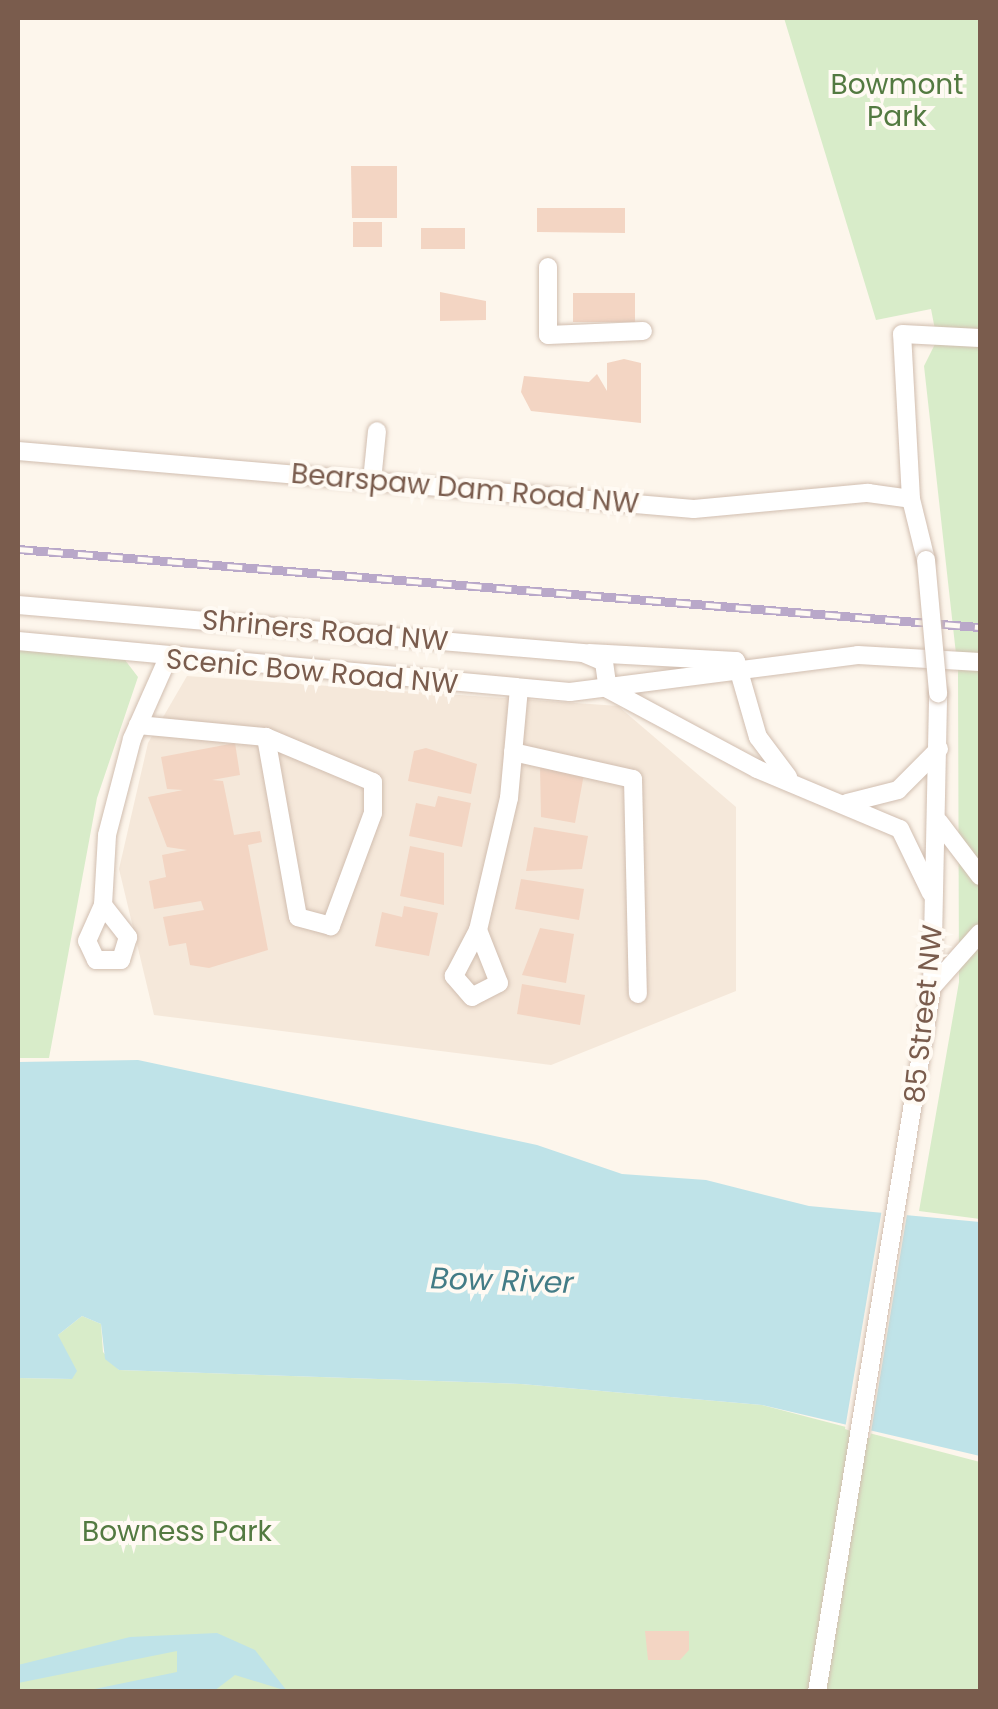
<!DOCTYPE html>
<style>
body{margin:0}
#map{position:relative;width:998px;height:1709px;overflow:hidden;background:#fdf6ec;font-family:Poppins,sans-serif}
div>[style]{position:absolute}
.residential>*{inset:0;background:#f5e8da}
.green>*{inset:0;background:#d8ecc9}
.water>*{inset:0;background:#bfe3e8}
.pier>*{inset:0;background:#fdf6ec}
.building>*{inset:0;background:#f3d5c3}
.roads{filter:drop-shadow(0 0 2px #d1beb0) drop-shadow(0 0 2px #d1beb0)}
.minor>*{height:18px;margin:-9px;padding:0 9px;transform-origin:9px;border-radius:9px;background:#fff}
.rail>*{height:9px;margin-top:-4.5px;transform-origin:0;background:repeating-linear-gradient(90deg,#fffaf3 0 15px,#b9a8c9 0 30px);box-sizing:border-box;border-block:2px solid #b9a8c9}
.bridges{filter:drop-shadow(0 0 2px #d1beb0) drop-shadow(0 0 2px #d1beb0)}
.minor-bridge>*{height:18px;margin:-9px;padding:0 9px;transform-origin:9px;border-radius:9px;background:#fff}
span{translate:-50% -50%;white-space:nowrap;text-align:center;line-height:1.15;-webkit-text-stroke:8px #fffaf3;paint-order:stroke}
.park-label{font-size:28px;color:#537a41}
.street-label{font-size:28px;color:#7a5c4d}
.water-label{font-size:30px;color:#437c86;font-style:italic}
.frame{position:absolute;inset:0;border:20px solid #7a5c4d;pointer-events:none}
</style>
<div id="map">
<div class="residential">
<div style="clip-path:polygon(187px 676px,618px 706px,736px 807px,736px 991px,551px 1065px,154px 1015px,119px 869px,148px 743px)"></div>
</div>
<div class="green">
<div style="clip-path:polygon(784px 18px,980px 18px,980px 1219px,919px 1211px,959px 982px,958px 672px,924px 366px,937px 340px,931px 309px,876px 320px)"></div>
<div style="clip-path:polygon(18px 647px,125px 660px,138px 677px,97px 798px,49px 1058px,18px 1058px)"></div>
<div style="clip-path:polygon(82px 1316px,101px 1324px,103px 1352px,119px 1370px,521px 1384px,762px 1405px,980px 1462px,980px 1691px,18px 1691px,18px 1378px,72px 1379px,58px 1335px)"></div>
</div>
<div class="water">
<div style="clip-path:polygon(138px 1060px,537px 1145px,622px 1174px,706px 1180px,809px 1206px,980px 1222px,980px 1456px,762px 1405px,521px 1384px,119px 1370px,105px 1359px,101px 1324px,82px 1316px,58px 1335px,77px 1371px,72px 1379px,18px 1378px,18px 1062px)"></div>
<div style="clip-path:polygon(217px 1633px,255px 1650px,287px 1691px,235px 1675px,214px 1691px,85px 1691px,177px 1672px,177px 1651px,18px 1683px,18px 1665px,130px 1637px)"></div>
</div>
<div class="pier">
<div style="clip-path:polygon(883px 1203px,908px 1208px,870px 1438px,845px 1429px)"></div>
</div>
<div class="building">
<div style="clip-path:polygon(351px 166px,397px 166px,397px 218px,352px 218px)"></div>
<div style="clip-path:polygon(537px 208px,625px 208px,625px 233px,537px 232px)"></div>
<div style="clip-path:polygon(353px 222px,382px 222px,382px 247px,353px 247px)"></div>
<div style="clip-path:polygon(421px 228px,465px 228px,465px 249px,421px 249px)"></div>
<div style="clip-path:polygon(440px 292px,486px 301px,486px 320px,440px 321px)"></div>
<div style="clip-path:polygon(573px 293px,635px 293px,635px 322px,573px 322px)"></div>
<div style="clip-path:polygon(624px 359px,641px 363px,641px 423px,531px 411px,521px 392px,524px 376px,589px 382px,597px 374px,607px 391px,607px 363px)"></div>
<div style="clip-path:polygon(235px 743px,240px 775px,212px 780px,223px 781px,234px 835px,260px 831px,262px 842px,248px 845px,268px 950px,209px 968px,190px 965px,186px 943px,169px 946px,163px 917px,204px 910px,201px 901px,154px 909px,149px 881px,166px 877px,162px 855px,187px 850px,167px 847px,148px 797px,183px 790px,167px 789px,161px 757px)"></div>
<div style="clip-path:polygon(426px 748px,477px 764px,471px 794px,408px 781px,414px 751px)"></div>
<div style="clip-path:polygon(540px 766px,584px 774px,575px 823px,541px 817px)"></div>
<div style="clip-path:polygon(438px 796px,471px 803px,462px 847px,409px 836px,416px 803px,435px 807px)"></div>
<div style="clip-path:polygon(534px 827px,588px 836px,582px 869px,526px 871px)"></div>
<div style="clip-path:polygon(410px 846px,444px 853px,444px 905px,400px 896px)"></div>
<div style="clip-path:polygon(521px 879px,584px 889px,579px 920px,515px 909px)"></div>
<div style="clip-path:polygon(404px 906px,438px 913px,429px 956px,375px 946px,382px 912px,402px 917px)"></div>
<div style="clip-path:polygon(540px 928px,574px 934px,566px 983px,522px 975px)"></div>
<div style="clip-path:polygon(522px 984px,585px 995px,580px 1025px,517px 1014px)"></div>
<div style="clip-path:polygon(645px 1631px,689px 1631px,689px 1650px,680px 1660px,648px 1660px)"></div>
</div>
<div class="roads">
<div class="minor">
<div style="left:548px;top:267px;width:68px;rotate:90deg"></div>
<div style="left:548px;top:335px;width:95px;rotate:-2.4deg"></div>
<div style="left:18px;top:451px;width:678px;rotate:4.9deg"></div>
<div style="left:694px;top:509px;width:175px;rotate:-5.3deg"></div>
<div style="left:868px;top:493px;width:43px;rotate:7.9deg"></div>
<div style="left:372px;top:481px;width:50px;rotate:-84.3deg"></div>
<div style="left:926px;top:560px;width:63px;rotate:-103.8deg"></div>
<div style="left:911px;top:499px;width:165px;rotate:-93.1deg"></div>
<div style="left:902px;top:334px;width:78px;rotate:2.9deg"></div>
<div style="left:18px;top:605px;width:567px;rotate:4.86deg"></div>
<div style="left:583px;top:653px;width:23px;rotate:23deg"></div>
<div style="left:604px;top:662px;width:27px;rotate:82deg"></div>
<div style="left:18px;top:641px;width:554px;rotate:5.28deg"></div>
<div style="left:570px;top:692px;width:290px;rotate:-7.3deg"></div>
<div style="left:858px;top:655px;width:122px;rotate:3.3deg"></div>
<div style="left:589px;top:653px;width:147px;rotate:3.1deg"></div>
<div style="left:736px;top:661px;width:79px;rotate:73.9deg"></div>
<div style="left:758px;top:737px;width:50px;rotate:53.1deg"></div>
<div style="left:608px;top:689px;width:169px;rotate:28.2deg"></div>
<div style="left:757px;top:769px;width:155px;rotate:22.8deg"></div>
<div style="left:900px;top:829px;width:71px;rotate:64.2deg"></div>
<div style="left:138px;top:725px;width:129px;rotate:5.4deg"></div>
<div style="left:266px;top:737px;width:116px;rotate:22.8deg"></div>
<div style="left:373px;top:782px;width:31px;rotate:90deg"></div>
<div style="left:373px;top:813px;width:121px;rotate:110.4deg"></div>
<div style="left:331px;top:926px;width:34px;rotate:-165deg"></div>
<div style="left:298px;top:917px;width:183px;rotate:-100.1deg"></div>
<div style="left:513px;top:752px;width:123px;rotate:12.7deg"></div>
<div style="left:633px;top:779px;width:215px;rotate:88.7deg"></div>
<div style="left:847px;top:803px;width:53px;rotate:-14.3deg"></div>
<div style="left:898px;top:790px;width:58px;rotate:-45deg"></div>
<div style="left:939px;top:822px;width:68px;rotate:52.8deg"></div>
<div style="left:103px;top:905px;width:41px;rotate:52deg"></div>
<div style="left:128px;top:937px;width:24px;rotate:107deg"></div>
<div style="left:121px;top:960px;width:25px;rotate:180deg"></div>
<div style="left:96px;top:960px;width:21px;rotate:-115deg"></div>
<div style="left:87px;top:941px;width:39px;rotate:-66deg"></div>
<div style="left:103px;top:905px;width:70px;rotate:-86.7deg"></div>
<div style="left:107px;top:835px;width:99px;rotate:-75.4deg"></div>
<div style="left:132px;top:739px;width:86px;rotate:-66.1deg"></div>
<div style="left:478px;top:930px;width:57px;rotate:68.4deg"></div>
<div style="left:499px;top:983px;width:30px;rotate:153deg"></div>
<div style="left:472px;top:997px;width:28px;rotate:-131deg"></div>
<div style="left:454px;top:976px;width:52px;rotate:-62.4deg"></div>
<div style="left:478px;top:930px;width:136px;rotate:-76.8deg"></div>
<div style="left:509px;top:798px;width:110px;rotate:-84.8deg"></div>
<div style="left:932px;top:987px;width:72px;rotate:-48.4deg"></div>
<div style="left:817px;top:1692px;width:714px;rotate:-80.74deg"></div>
<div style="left:932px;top:987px;width:294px;rotate:-88.8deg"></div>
</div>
</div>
<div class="rail">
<div style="left:18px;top:549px;width:965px;rotate:4.64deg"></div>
</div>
<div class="bridges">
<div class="minor-bridge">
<div style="left:926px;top:560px;width:134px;rotate:84.8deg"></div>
</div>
</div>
<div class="park-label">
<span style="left:897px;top:101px">Bowmont<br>Park</span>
<span style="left:177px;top:1532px">Bowness Park</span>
</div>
<div class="street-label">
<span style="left:465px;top:489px;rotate:5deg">Bearspaw Dam Road NW</span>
<span style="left:325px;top:631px;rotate:5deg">Shriners Road NW</span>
<span style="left:312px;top:672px;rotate:5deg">Scenic Bow Road NW</span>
<span style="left:924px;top:1014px;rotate:-84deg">85 Street NW</span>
</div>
<div class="water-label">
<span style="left:502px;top:1281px;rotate:2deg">Bow River</span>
</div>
<div class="frame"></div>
</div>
